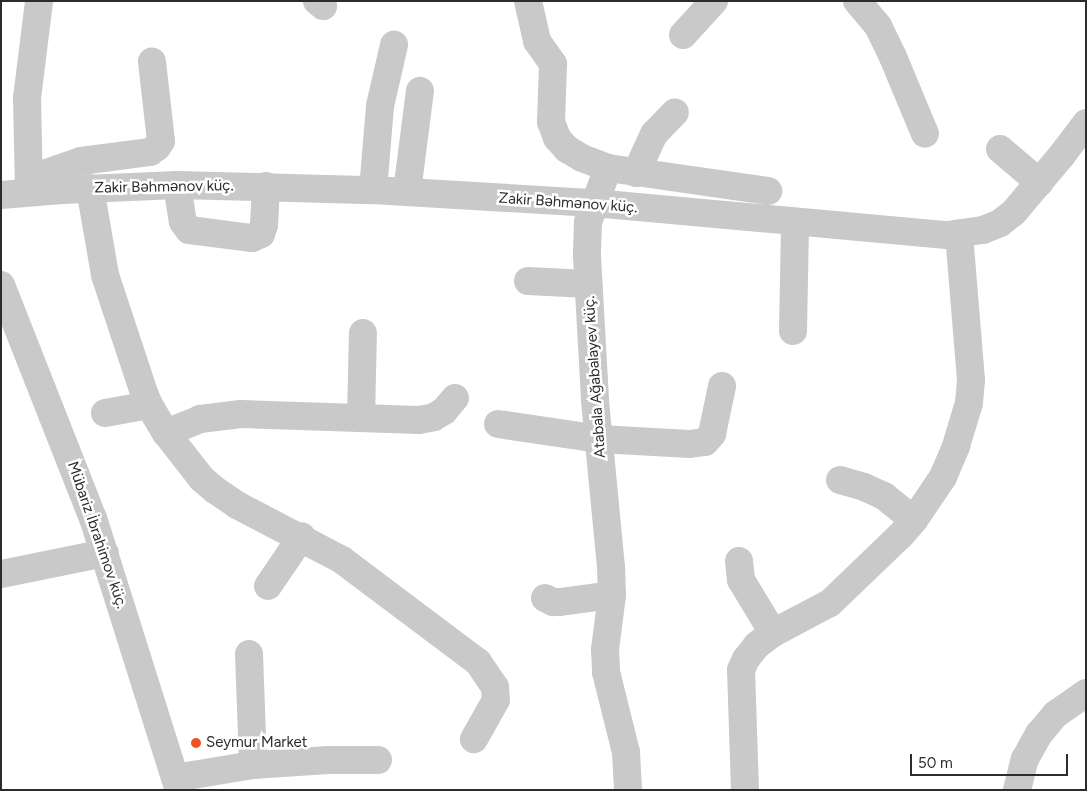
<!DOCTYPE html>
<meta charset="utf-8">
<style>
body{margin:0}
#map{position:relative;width:1087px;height:791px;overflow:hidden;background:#fff;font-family:Figtree,sans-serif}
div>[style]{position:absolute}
.minor>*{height:28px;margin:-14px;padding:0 14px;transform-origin:14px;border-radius:14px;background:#c9c9c9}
.dots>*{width:14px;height:14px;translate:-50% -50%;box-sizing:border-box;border:2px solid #fff;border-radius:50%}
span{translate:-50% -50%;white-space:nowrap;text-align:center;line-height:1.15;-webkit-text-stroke:5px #fff;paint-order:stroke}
.street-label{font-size:15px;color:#2c2c2c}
.poi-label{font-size:15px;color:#2c2c2c}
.left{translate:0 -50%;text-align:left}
.frame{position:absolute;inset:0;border:2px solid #2c2c2c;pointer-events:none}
.scale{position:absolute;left:910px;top:754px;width:158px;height:22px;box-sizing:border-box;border:2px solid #2c2c2c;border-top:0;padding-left:6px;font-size:15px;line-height:18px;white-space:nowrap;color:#2c2c2c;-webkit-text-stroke:4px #fff;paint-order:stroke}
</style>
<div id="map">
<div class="minor">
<div style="left:317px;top:1px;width:8px;rotate:40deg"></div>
<div style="left:528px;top:1px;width:41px;rotate:77.3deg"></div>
<div style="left:537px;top:41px;width:28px;rotate:55deg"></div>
<div style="left:553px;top:64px;width:58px;rotate:92deg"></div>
<div style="left:551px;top:122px;width:17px;rotate:69deg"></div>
<div style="left:557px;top:138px;width:15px;rotate:48deg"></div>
<div style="left:567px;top:149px;width:17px;rotate:31deg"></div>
<div style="left:582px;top:158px;width:28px;rotate:21deg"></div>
<div style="left:608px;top:168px;width:58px;rotate:110.3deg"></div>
<div style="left:588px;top:222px;width:34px;rotate:92deg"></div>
<div style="left:587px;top:256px;width:145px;rotate:86.8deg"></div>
<div style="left:595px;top:401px;width:167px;rotate:84.5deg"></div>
<div style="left:611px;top:567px;width:28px;rotate:88deg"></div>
<div style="left:612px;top:595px;width:55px;rotate:97.3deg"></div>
<div style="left:605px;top:650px;width:22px;rotate:87deg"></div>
<div style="left:606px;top:672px;width:82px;rotate:76deg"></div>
<div style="left:626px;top:752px;width:38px;rotate:87deg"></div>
<div style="left:857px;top:1px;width:33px;rotate:50deg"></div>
<div style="left:878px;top:26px;width:34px;rotate:64deg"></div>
<div style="left:893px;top:57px;width:83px;rotate:67.4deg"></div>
<div style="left:683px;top:35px;width:46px;rotate:-47.6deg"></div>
<div style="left:1000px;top:149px;width:52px;rotate:40.4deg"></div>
<div style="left:608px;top:168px;width:162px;rotate:8.2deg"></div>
<div style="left:636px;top:173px;width:43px;rotate:-65.2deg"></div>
<div style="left:654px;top:134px;width:30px;rotate:-46deg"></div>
<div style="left:29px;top:179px;width:55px;rotate:-19.1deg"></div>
<div style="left:81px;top:161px;width:70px;rotate:-7.4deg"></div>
<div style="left:150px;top:152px;width:9px;rotate:-36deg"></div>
<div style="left:157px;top:147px;width:7px;rotate:-56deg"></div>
<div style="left:161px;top:141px;width:80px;rotate:-96.5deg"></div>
<div style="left:177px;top:185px;width:37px;rotate:81deg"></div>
<div style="left:183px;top:222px;width:10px;rotate:53deg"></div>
<div style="left:189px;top:230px;width:64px;rotate:7.2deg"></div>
<div style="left:252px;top:238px;width:10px;rotate:-24deg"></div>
<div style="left:261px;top:234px;width:9px;rotate:-72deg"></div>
<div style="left:264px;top:225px;width:39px;rotate:-87deg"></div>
<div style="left:90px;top:188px;width:88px;rotate:80.2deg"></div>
<div style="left:105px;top:275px;width:124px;rotate:71.7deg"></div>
<div style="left:144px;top:393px;width:13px;rotate:67deg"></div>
<div style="left:149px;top:405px;width:33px;rotate:59deg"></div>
<div style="left:166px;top:433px;width:58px;rotate:52deg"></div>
<div style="left:202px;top:479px;width:17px;rotate:40deg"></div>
<div style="left:215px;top:490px;width:27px;rotate:34deg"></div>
<div style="left:237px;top:505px;width:119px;rotate:27.6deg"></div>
<div style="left:342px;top:560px;width:170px;rotate:36.9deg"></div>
<div style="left:478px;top:662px;width:30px;rotate:56deg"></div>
<div style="left:495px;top:687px;width:13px;rotate:86deg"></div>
<div style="left:496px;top:700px;width:45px;rotate:119.4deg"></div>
<div style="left:373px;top:190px;width:84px;rotate:-85.2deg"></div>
<div style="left:380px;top:106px;width:63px;rotate:-77.1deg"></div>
<div style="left:29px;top:192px;width:94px;rotate:-91.2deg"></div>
<div style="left:27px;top:98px;width:98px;rotate:-82.9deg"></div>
<div style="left:407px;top:192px;width:102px;rotate:-82.7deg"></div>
<div style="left:1px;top:195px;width:61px;rotate:-4.7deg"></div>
<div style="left:62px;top:190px;width:115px;rotate:-2.5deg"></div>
<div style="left:177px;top:185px;width:196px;rotate:1.5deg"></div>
<div style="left:373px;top:190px;width:221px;rotate:3.4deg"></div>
<div style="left:594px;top:203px;width:354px;rotate:5.2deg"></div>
<div style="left:947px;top:235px;width:36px;rotate:-8deg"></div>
<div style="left:983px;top:230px;width:18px;rotate:-22deg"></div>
<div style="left:1000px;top:223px;width:18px;rotate:-38deg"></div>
<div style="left:1014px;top:212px;width:75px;rotate:-49.9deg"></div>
<div style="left:1062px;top:155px;width:40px;rotate:-53deg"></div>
<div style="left:528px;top:281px;width:60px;rotate:2.9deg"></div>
<div style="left:1px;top:285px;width:251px;rotate:68.5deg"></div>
<div style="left:93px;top:518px;width:285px;rotate:72.5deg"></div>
<div style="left:793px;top:331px;width:108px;rotate:-88.9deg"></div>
<div style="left:105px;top:413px;width:45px;rotate:-10.3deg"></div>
<div style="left:361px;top:418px;width:85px;rotate:-88.7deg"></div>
<div style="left:498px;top:424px;width:102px;rotate:8.4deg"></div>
<div style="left:599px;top:439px;width:91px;rotate:3.1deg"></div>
<div style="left:690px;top:444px;width:15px;rotate:-8deg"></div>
<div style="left:705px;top:442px;width:11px;rotate:-49deg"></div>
<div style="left:712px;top:434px;width:49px;rotate:-78.2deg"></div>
<div style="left:166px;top:433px;width:37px;rotate:-22deg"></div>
<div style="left:200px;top:419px;width:41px;rotate:-7deg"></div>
<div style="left:241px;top:414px;width:178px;rotate:1.9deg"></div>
<div style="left:419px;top:420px;width:15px;rotate:-11deg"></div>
<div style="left:434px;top:417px;width:12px;rotate:-31deg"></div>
<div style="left:444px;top:411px;width:17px;rotate:-50deg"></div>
<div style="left:840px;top:480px;width:25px;rotate:16deg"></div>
<div style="left:864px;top:487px;width:22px;rotate:24deg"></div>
<div style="left:884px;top:496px;width:38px;rotate:39deg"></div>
<div style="left:739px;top:561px;width:19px;rotate:84deg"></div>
<div style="left:741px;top:580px;width:62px;rotate:58.9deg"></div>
<div style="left:1px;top:574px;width:106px;rotate:-11.4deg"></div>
<div style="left:268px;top:586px;width:60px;rotate:-55.8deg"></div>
<div style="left:545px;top:598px;width:9px;rotate:27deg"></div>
<div style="left:553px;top:602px;width:7px"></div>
<div style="left:560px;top:602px;width:52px;rotate:-7.7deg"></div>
<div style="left:249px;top:654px;width:111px;rotate:87.9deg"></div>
<div style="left:175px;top:778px;width:79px;rotate:-9.5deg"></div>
<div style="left:253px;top:765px;width:75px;rotate:-3.8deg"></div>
<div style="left:328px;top:760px;width:50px"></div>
<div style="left:745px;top:790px;width:120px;rotate:-91.9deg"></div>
<div style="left:741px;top:670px;width:12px;rotate:-66deg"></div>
<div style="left:746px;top:659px;width:18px;rotate:-52deg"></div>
<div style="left:757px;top:645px;width:20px;rotate:-37deg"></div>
<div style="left:773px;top:633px;width:64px;rotate:-27.8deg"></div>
<div style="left:830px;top:603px;width:98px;rotate:-43.8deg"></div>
<div style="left:901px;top:535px;width:20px;rotate:-49deg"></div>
<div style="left:914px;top:520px;width:52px;rotate:-56deg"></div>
<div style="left:943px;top:477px;width:34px;rotate:-67deg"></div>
<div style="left:956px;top:446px;width:45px;rotate:-73.2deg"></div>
<div style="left:969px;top:403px;width:23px;rotate:-85deg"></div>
<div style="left:971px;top:380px;width:147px;rotate:-94.7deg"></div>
<div style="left:1017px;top:790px;width:32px;rotate:-76deg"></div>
<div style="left:1025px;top:759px;width:29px;rotate:-61deg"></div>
<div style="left:1039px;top:734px;width:26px;rotate:-50deg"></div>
<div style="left:1056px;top:714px;width:37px;rotate:-35deg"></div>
</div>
<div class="dots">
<div style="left:196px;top:743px;background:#ef5222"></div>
</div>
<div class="street-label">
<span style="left:164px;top:187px;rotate:-1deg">Zakir Bəhmənov küç.</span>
<span style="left:568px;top:203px;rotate:4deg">Zakir Bəhmənov küç.</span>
<span style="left:595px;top:377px;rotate:-94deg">Atabala Ağabalayev küç.</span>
<span style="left:97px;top:535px;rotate:71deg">Mübariz İbrahimov küç.</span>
</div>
<div class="poi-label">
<span class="left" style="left:206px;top:743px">Seymur Market</span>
</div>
<div class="frame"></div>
<div class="scale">50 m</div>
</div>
